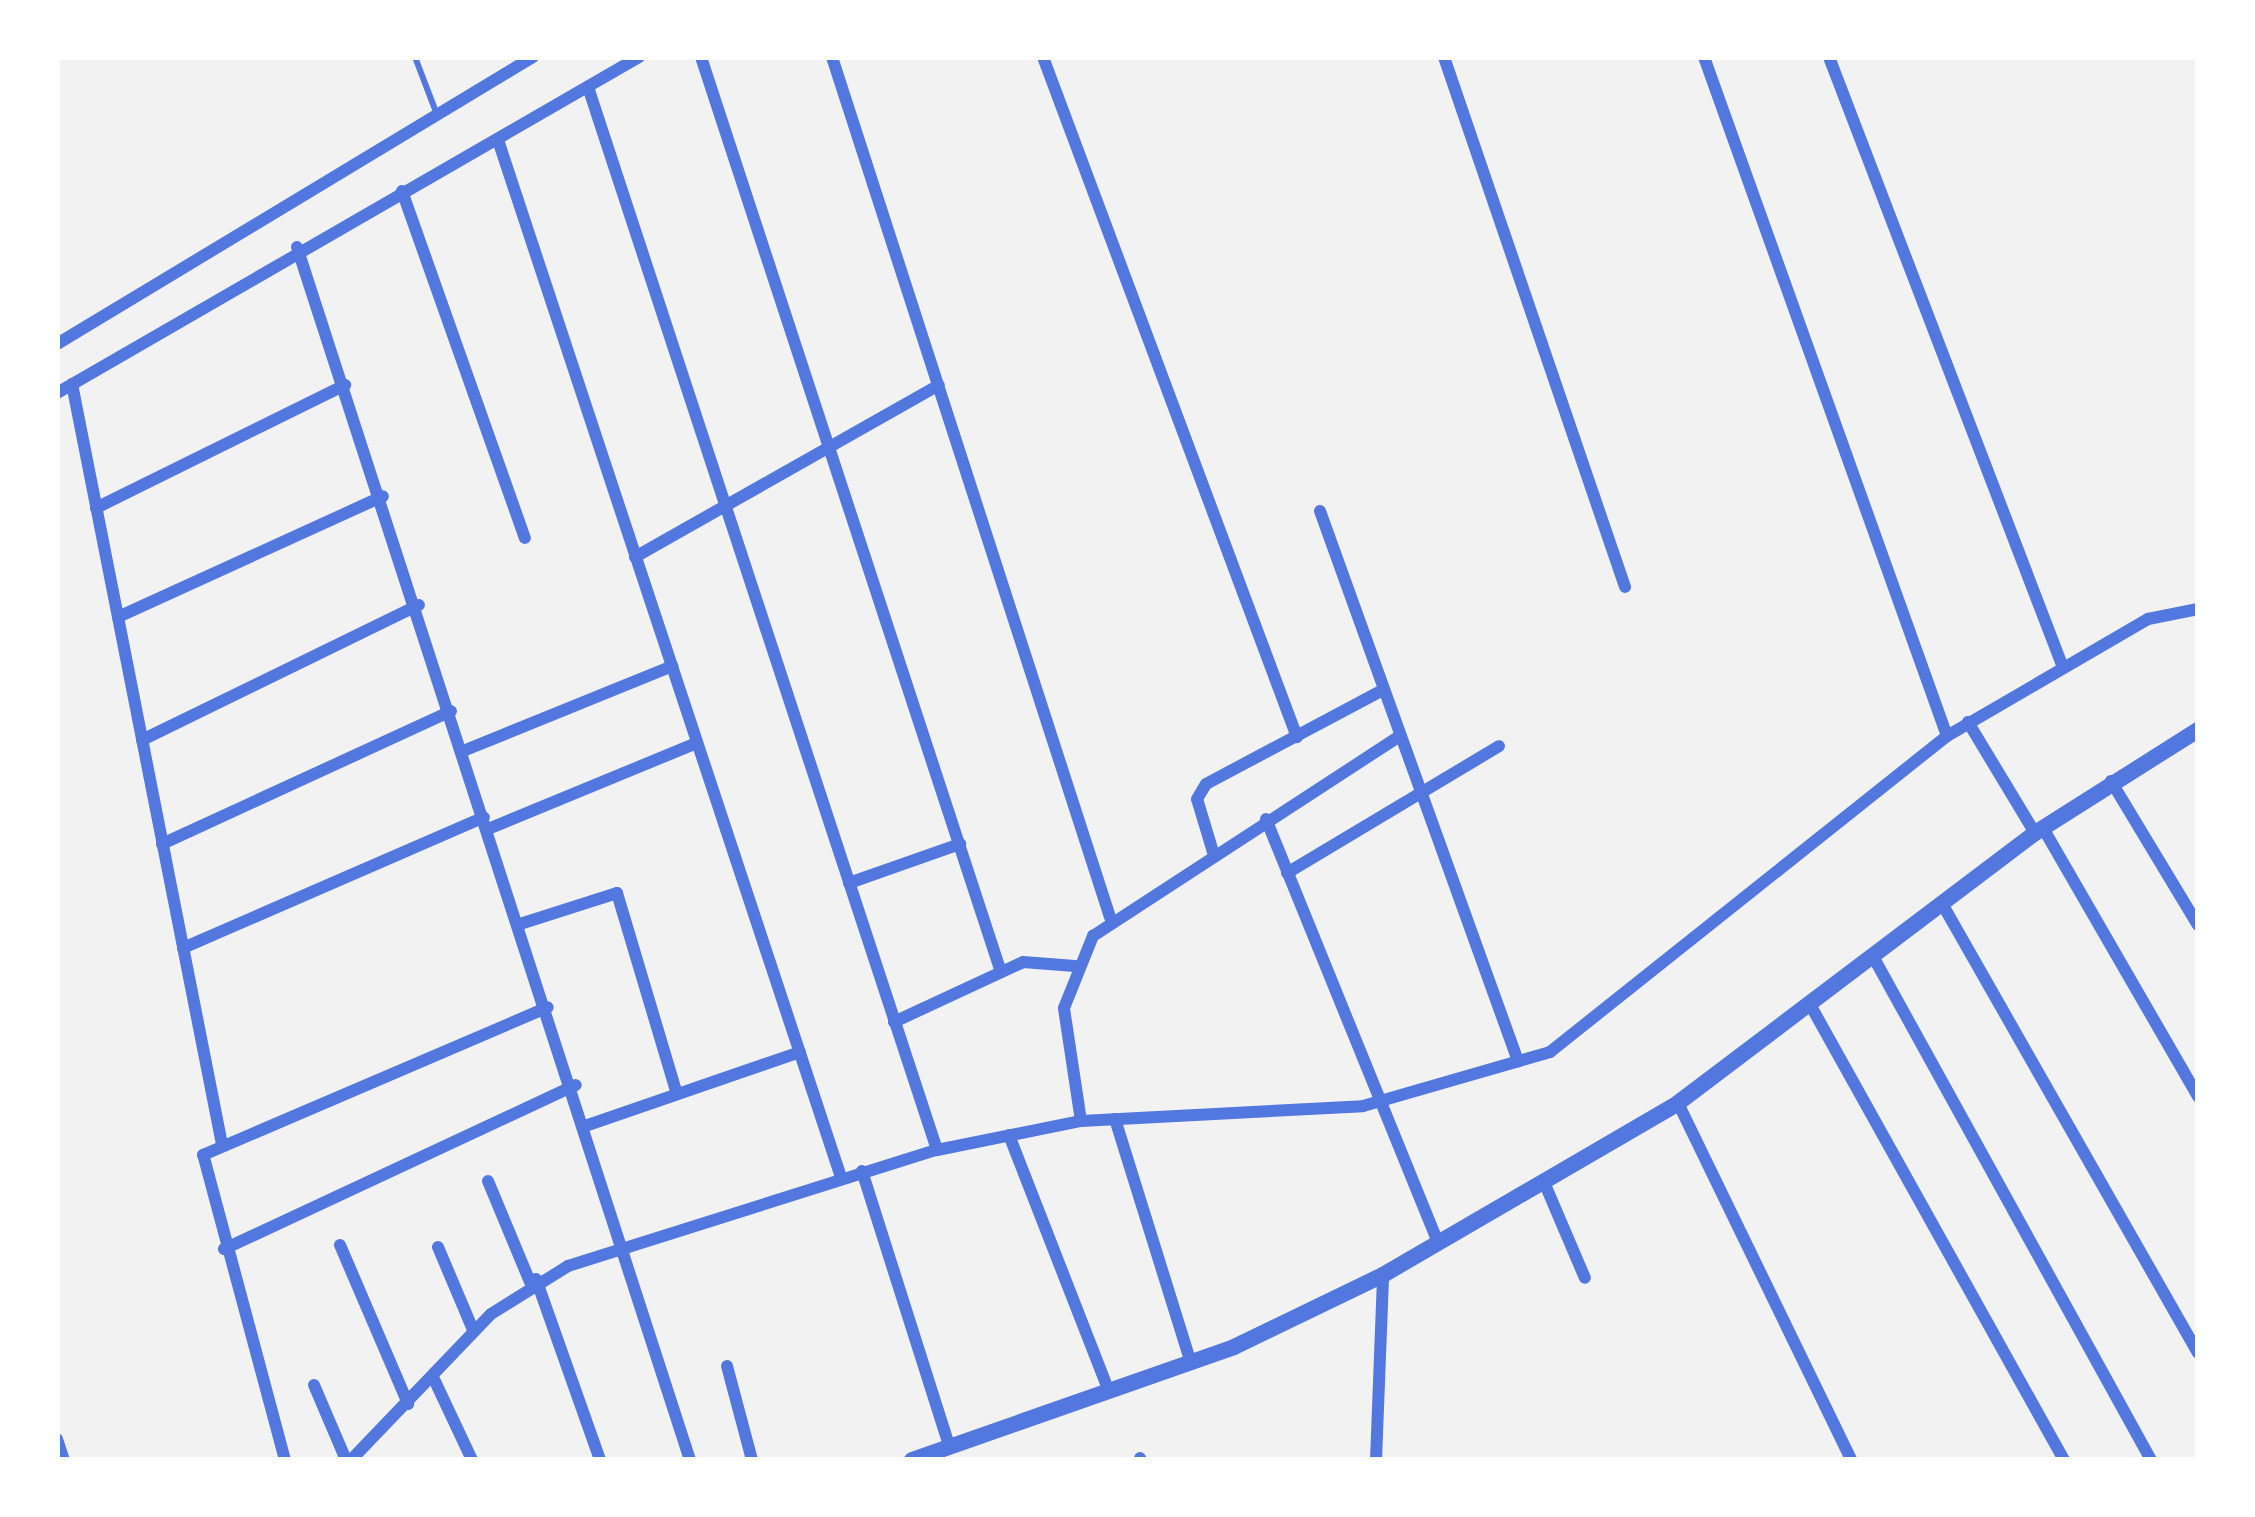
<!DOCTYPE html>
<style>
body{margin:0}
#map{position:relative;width:2255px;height:1517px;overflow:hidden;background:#f2f2f2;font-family:Roboto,sans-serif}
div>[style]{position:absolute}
.service>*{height:6px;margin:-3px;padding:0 3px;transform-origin:3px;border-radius:3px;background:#5277de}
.minor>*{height:12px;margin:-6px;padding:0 6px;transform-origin:6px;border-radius:6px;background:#5277de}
.tertiary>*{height:16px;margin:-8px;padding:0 8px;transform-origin:8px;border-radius:8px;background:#5277de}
span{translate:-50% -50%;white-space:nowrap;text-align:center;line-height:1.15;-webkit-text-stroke:12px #fff;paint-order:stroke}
.frame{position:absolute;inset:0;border:60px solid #fff;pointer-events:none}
</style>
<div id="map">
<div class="service">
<div style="left:415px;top:57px;width:59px;rotate:69.1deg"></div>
</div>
<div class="minor">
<div style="left:701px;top:57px;width:963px;rotate:71.85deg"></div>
<div style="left:832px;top:57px;width:904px;rotate:72.09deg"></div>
<div style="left:1043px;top:57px;width:726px;rotate:69.52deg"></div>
<div style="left:1444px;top:57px;width:560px;rotate:71.14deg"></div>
<div style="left:1704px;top:57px;width:721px;rotate:70.31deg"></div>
<div style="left:1829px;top:57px;width:651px;rotate:69.03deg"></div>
<div style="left:588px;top:87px;width:1119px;rotate:71.82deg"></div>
<div style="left:498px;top:140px;width:1092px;rotate:71.7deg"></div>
<div style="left:402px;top:191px;width:368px;rotate:70.5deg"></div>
<div style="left:297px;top:247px;width:1275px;rotate:72.05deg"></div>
<div style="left:57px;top:344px;width:556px;rotate:-31.09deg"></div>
<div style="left:72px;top:384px;width:775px;rotate:78.84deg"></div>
<div style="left:57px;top:393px;width:672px;rotate:-30deg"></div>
<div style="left:96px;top:508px;width:278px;rotate:-26.3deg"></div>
<div style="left:1320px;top:511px;width:585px;rotate:70.2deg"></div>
<div style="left:635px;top:557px;width:349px;rotate:-29.5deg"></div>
<div style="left:118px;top:617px;width:291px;rotate:-24.5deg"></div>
<div style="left:1968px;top:722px;width:130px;rotate:58.9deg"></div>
<div style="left:142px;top:740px;width:308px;rotate:-26deg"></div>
<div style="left:463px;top:751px;width:226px;rotate:-22.1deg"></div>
<div style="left:2111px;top:781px;width:168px;rotate:58.9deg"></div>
<div style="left:1266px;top:819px;width:458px;rotate:67.9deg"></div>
<div style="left:2043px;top:828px;width:310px;rotate:60deg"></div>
<div style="left:488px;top:829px;width:226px;rotate:-22.4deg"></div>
<div style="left:162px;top:844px;width:318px;rotate:-24.7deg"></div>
<div style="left:1213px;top:852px;width:55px;rotate:-106.8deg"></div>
<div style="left:1197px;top:799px;width:17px;rotate:-59deg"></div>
<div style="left:1206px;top:784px;width:200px;rotate:-28deg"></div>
<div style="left:1287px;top:873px;width:247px;rotate:-30.9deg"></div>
<div style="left:849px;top:883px;width:118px;rotate:-19.4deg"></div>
<div style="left:1944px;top:907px;width:513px;rotate:60.34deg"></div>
<div style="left:520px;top:924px;width:102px;rotate:-17.7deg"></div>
<div style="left:617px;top:893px;width:210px;rotate:73.4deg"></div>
<div style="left:183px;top:948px;width:328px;rotate:-23.5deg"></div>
<div style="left:1875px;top:960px;width:571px;rotate:61.1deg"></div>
<div style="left:1812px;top:1008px;width:518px;rotate:60.86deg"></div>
<div style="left:894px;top:1022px;width:142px;rotate:-24.9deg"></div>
<div style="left:1023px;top:962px;width:52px;rotate:4.4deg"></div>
<div style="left:1678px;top:1103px;width:397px;rotate:64.1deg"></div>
<div style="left:1115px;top:1119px;width:256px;rotate:72.7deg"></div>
<div style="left:1081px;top:1121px;width:114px;rotate:-98.6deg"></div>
<div style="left:1064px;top:1008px;width:78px;rotate:-68.1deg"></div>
<div style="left:1093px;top:936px;width:366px;rotate:-33.1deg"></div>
<div style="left:588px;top:1125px;width:224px;rotate:-19deg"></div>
<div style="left:1009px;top:1135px;width:276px;rotate:68.7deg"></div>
<div style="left:862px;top:1171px;width:291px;rotate:72.4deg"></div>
<div style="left:488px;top:1181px;width:109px;rotate:67.4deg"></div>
<div style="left:1544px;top:1182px;width:104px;rotate:66.9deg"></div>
<div style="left:340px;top:1245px;width:173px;rotate:66.8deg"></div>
<div style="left:438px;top:1247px;width:90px;rotate:67.1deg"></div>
<div style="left:224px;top:1249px;width:388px;rotate:-25deg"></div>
<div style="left:536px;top:1279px;width:192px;rotate:70.5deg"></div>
<div style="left:727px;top:1366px;width:97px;rotate:75.1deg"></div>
<div style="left:433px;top:1377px;width:92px;rotate:64.8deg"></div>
<div style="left:314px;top:1385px;width:82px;rotate:66.9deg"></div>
<div style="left:57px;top:1439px;width:22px;rotate:72deg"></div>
<div style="left:1140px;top:1458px;width:2px;rotate:63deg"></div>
<div style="left:285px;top:1460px;width:316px;rotate:-105deg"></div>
<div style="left:203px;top:1155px;width:375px;rotate:-23.2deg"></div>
<div style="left:351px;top:1460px;width:202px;rotate:-46.2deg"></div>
<div style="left:491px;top:1314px;width:91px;rotate:-31.9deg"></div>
<div style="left:568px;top:1266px;width:387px;rotate:-17.5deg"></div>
<div style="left:937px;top:1150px;width:147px;rotate:-11.4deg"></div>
<div style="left:1081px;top:1121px;width:282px;rotate:-3deg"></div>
<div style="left:1363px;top:1106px;width:195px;rotate:-16.1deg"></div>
<div style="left:1550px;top:1052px;width:507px;rotate:-38.52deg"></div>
<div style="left:1947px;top:736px;width:233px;rotate:-30.2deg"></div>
<div style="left:2148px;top:619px;width:51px;rotate:-11.3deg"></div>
<div style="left:1376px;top:1460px;width:185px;rotate:-87.8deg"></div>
</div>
<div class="tertiary">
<div style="left:912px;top:1460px;width:341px;rotate:-19.3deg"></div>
<div style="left:1234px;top:1347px;width:165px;rotate:-25.8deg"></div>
<div style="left:1383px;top:1275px;width:341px;rotate:-30.2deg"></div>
<div style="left:1678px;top:1103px;width:448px;rotate:-37.1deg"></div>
<div style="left:2035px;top:833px;width:193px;rotate:-32.3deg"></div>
</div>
<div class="frame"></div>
</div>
